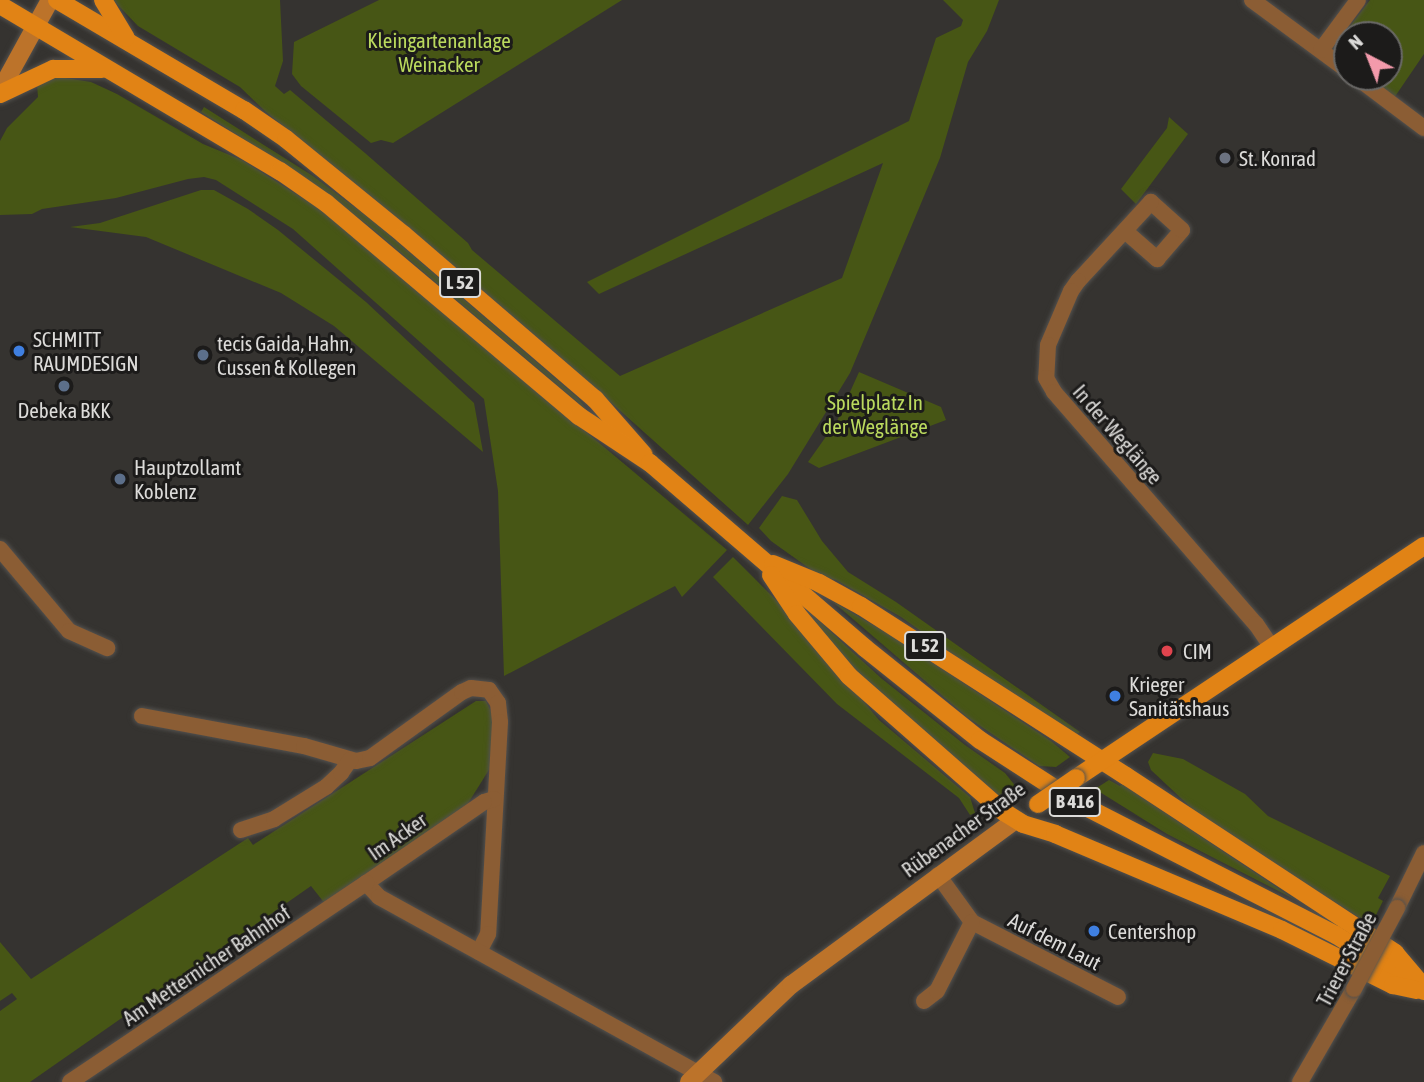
<!DOCTYPE html>
<meta charset="utf-8">
<style>
body{margin:0}
#map{position:relative;width:1424px;height:1082px;overflow:hidden;background:#353330;font-family:"Asap Condensed",sans-serif}
div>[style]{position:absolute}
.green>*{inset:0;background:#475615}
.roads{filter:drop-shadow(0 0 2px #53514e) drop-shadow(0 0 2px #53514e)}
.street>*{height:16px;margin:-8px;padding:0 8px;transform-origin:8px;border-radius:8px;background:#8b5d34}
.secondary>*{height:18px;margin:-9px;padding:0 9px;transform-origin:9px;border-radius:9px;background:#bc732a}
.primary>*{height:18px;margin:-9px;padding:0 9px;transform-origin:9px;border-radius:9px;background:#e18315}
.bridges{filter:drop-shadow(0 0 2px #53514e) drop-shadow(0 0 2px #53514e)}
.street-bridge>*{height:16px;margin:-8px;padding:0 8px;transform-origin:8px;border-radius:8px;background:#8b5d34}
.primary-bridge>*{height:18px;margin:-9px;padding:0 9px;transform-origin:9px;border-radius:9px;background:#e18315}
.dots>*{width:19px;height:19px;translate:-50% -50%;box-sizing:border-box;border:4px solid #1c1b1a;border-radius:50%}
span{translate:-50% -50%;white-space:nowrap;text-align:center;line-height:1.15;-webkit-text-stroke:6px #1c1b1a;paint-order:stroke}
.shield-label span{padding:2px 5px;background:#1c1b1a;border:2px solid;border-radius:5px;-webkit-text-stroke-width:0}
.shield-label{font-size:19px;color:#dcdbd9;font-weight:700}
.park-label{font-size:21px;color:#bbda5e}
.poi-label{font-size:21px;color:#dcdbd9}
.left{translate:0 -50%;text-align:left}
.street-label{font-size:21px;color:#dcdbd9}
.north{position:absolute;left:1333px;top:21px;width:70px;height:70px;box-sizing:border-box;background:#1c1b1a;border:2px solid #696866;border-radius:50%;rotate:318deg;font-size:19px;font-weight:700;line-height:28px;text-align:center;color:#dcdbd9}
.north::after{content:'';display:block;margin:auto;width:24px;height:32px;background:#f39aab;clip-path:polygon(50% 0,100% 100%,50% 72%,0 100%)}
</style>
<div id="map">
<div class="green">
<div style="clip-path:polygon(113px 0,280px 0,283px 61px,275px 86px,284px 94px,290px 90px,365px 153px,468px 243px,472px 250px,620px 376px,842px 278px,883px 163px,599px 294px,587px 282px,909px 121px,936px 38px,961px 26px,963px 20px,943px 0,999px 0,987px 31px,968px 62px,940px 158px,850px 373px,788px 474px,748px 525px,551px 349px,407px 226px,266px 112px,240px 87px,138px 26px)"></div>
<div style="clip-path:polygon(379px 0,622px 0,393px 143px,381px 140px,371px 143px,301px 86px,292px 74px,294px 42px)"></div>
<div style="clip-path:polygon(1370px 0,1424px 0,1424px 54px,1394px 98px,1365px 77px,1389px 77px,1389px 35px,1347px 35px,1347px 63px,1341px 52px,1344px 34px)"></div>
<div style="clip-path:polygon(59px 77px,91px 82px,117px 94px,203px 144px,242px 160px,320px 209px,727px 550px,682px 597px,675px 586px,504px 676px,498px 491px,484px 399px,293px 229px,216px 180px,204px 177px,188px 179px,116px 198px,42px 209px,32px 214px,0 215px,0 141px,7px 128px,38px 97px,37px 85px)"></div>
<div style="clip-path:polygon(204px 107px,313px 176px,373px 221px,578px 398px,586px 409px,369px 226px,310px 181px,201px 112px)"></div>
<div style="clip-path:polygon(1169px 117px,1188px 134px,1136px 204px,1121px 189px,1167px 128px)"></div>
<div style="clip-path:polygon(201px 190px,214px 190px,248px 209px,278px 230px,366px 302px,474px 403px,483px 452px,334px 326px,281px 293px,146px 237px,70px 227px,100px 223px)"></div>
<div style="clip-path:polygon(859px 372px,941px 407px,946px 420px,819px 468px,808px 462px,837px 421px)"></div>
<div style="clip-path:polygon(782px 496px,797px 500px,822px 541px,848px 572px,896px 602px,1080px 732px,1074px 736px,928px 640px,929px 637px,901px 617px,836px 580px,820px 576px,771px 541px,759px 528px)"></div>
<div style="clip-path:polygon(733px 557px,794px 618px,879px 720px,970px 797px,975px 813px,970px 815px,959px 798px,837px 704px,713px 577px)"></div>
<div style="clip-path:polygon(832px 601px,897px 639px,1051px 741px,1070px 757px,1056px 767px,1039px 766px,967px 717px)"></div>
<div style="clip-path:polygon(808px 611px,881px 678px,965px 745px,1005px 773px,1021px 793px,1015px 797px,1008px 788px,998px 797px,874px 691px,805px 613px)"></div>
<div style="clip-path:polygon(476px 701px,486px 701px,495px 720px,492px 765px,467px 805px,326px 905px,311px 886px,30px 1082px,0 1082px,0 1011px,17px 999px,12px 993px,0 1001px,0 942px,31px 979px,248px 838px,253px 845px)"></div>
<div style="clip-path:polygon(1153px 753px,1183px 759px,1245px 794px,1268px 816px,1390px 876px,1378px 898px,1383px 901px,1371px 925px,1203px 819px,1151px 770px,1148px 762px)"></div>
<div style="clip-path:polygon(1109px 780px,1120px 786px,1122px 784px,1296px 900px,1167px 834px,1095px 789px)"></div>
</div>
<div class="roads">
<div class="street">
<div style="left:1252px;top:0;width:118px;rotate:36.4deg"></div>
<div style="left:1321px;top:50px;width:62px;rotate:-53.5deg"></div>
<div style="left:1356px;top:77px;width:85px;rotate:36.9deg"></div>
<div style="left:1125px;top:231px;width:43px;rotate:41.2deg"></div>
<div style="left:1157px;top:259px;width:38px;rotate:-49deg"></div>
<div style="left:1182px;top:230px;width:42px;rotate:-137.9deg"></div>
<div style="left:1151px;top:202px;width:108px;rotate:132.7deg"></div>
<div style="left:1078px;top:281px;width:12px;rotate:125deg"></div>
<div style="left:1071px;top:291px;width:59px;rotate:113.1deg"></div>
<div style="left:1048px;top:345px;width:33px;rotate:93deg"></div>
<div style="left:1046px;top:378px;width:16px;rotate:60deg"></div>
<div style="left:1054px;top:392px;width:308px;rotate:49deg"></div>
<div style="left:1256px;top:624px;width:29px;rotate:56deg"></div>
<div style="left:0;top:549px;width:107px;rotate:49.9deg"></div>
<div style="left:69px;top:631px;width:42px;rotate:24.1deg"></div>
<div style="left:142px;top:716px;width:165px;rotate:10.5deg"></div>
<div style="left:304px;top:746px;width:54px;rotate:16.1deg"></div>
<div style="left:356px;top:761px;width:14px;rotate:-12deg"></div>
<div style="left:370px;top:758px;width:113px;rotate:-35.7deg"></div>
<div style="left:462px;top:692px;width:10px;rotate:-24deg"></div>
<div style="left:471px;top:688px;width:18px;rotate:6deg"></div>
<div style="left:489px;top:690px;width:16px;rotate:55deg"></div>
<div style="left:498px;top:703px;width:19px;rotate:84deg"></div>
<div style="left:500px;top:722px;width:212px;rotate:93.2deg"></div>
<div style="left:488px;top:934px;width:20px;rotate:117deg"></div>
<div style="left:494px;top:799px;width:10px;rotate:163deg"></div>
<div style="left:484px;top:802px;width:143px;rotate:145.5deg"></div>
<div style="left:366px;top:883px;width:19px;rotate:47deg"></div>
<div style="left:379px;top:897px;width:383px;rotate:28.9deg"></div>
<div style="left:241px;top:830px;width:35px;rotate:-18deg"></div>
<div style="left:274px;top:819px;width:61px;rotate:-31.6deg"></div>
<div style="left:326px;top:787px;width:21px;rotate:-43deg"></div>
<div style="left:341px;top:773px;width:16px;rotate:-55deg"></div>
<div style="left:938px;top:875px;width:58px;rotate:54.1deg"></div>
<div style="left:972px;top:922px;width:164px;rotate:27.2deg"></div>
<div style="left:1397px;top:908px;width:61px;rotate:-63.9deg"></div>
<div style="left:924px;top:1001px;width:16px;rotate:-38deg"></div>
<div style="left:937px;top:991px;width:77px;rotate:-63.1deg"></div>
<div style="left:70px;top:1082px;width:357px;rotate:-33.9deg"></div>
<div style="left:1300px;top:1082px;width:108px;rotate:-59.9deg"></div>
</div>
<div class="secondary">
<div style="left:0;top:91px;width:104px;rotate:-61.2deg"></div>
<div style="left:689px;top:1082px;width:141px;rotate:-43.6deg"></div>
<div style="left:791px;top:985px;width:279px;rotate:-36.3deg"></div>
</div>
<div class="primary">
<div style="left:57px;top:0;width:217px;rotate:30.5deg"></div>
<div style="left:244px;top:110px;width:51px;rotate:34.6deg"></div>
<div style="left:286px;top:139px;width:152px;rotate:39.1deg"></div>
<div style="left:404px;top:235px;width:252px;rotate:40.7deg"></div>
<div style="left:595px;top:399px;width:74px;rotate:48.8deg"></div>
<div style="left:103px;top:0;width:44px;rotate:58.8deg"></div>
<div style="left:0;top:5px;width:326px;rotate:30.7deg"></div>
<div style="left:280px;top:171px;width:56px;rotate:34.8deg"></div>
<div style="left:326px;top:203px;width:331px;rotate:40.1deg"></div>
<div style="left:579px;top:416px;width:85px;rotate:33.5deg"></div>
<div style="left:650px;top:463px;width:284px;rotate:40.7deg"></div>
<div style="left:865px;top:648px;width:147px;rotate:38.7deg"></div>
<div style="left:980px;top:740px;width:114px;rotate:32.9deg"></div>
<div style="left:1076px;top:802px;width:292px;rotate:27.1deg"></div>
<div style="left:1336px;top:935px;width:104px;rotate:32.5deg"></div>
<div style="left:0;top:94px;width:59px;rotate:-25.3deg"></div>
<div style="left:53px;top:69px;width:49px"></div>
<div style="left:773px;top:564px;width:50px;rotate:22.4deg"></div>
<div style="left:819px;top:583px;width:48px;rotate:28.7deg"></div>
<div style="left:861px;top:606px;width:315px;rotate:32.7deg"></div>
<div style="left:1126px;top:776px;width:322px;rotate:33.3deg"></div>
<div style="left:1395px;top:953px;width:42px;rotate:49.8deg"></div>
<div style="left:771px;top:575px;width:47px;rotate:56.3deg"></div>
<div style="left:797px;top:614px;width:81px;rotate:50deg"></div>
<div style="left:849px;top:676px;width:206px;rotate:41.3deg"></div>
<div style="left:1004px;top:812px;width:22px;rotate:32deg"></div>
<div style="left:1023px;top:824px;width:34px;rotate:17deg"></div>
<div style="left:1055px;top:834px;width:246px;rotate:22.9deg"></div>
<div style="left:1282px;top:930px;width:124px;rotate:26.4deg"></div>
<div style="left:1393px;top:985px;width:24px;rotate:12deg"></div>
<div style="left:1076px;top:778px;width:418px;rotate:-33.7deg"></div>
</div>
</div>
<div class="bridges">
<div class="street-bridge">
<div style="left:1354px;top:989px;width:92px;rotate:-62deg"></div>
</div>
<div class="primary-bridge">
<div style="left:1038px;top:804px;width:46px;rotate:-34.4deg"></div>
</div>
</div>
<div class="dots">
<div style="left:1225px;top:158px;background:#6b7280"></div>
<div style="left:19px;top:351px;background:#3f7fe0"></div>
<div style="left:203px;top:355px;background:#5c6f8a"></div>
<div style="left:64px;top:386px;background:#5c6f8a"></div>
<div style="left:120px;top:479px;background:#5c6f8a"></div>
<div style="left:1167px;top:651px;background:#e0444e"></div>
<div style="left:1115px;top:696px;background:#3f7fe0"></div>
<div style="left:1094px;top:931px;background:#3f7fe0"></div>
</div>
<div class="shield-label">
<span style="left:460px;top:283px">L 52</span>
<span style="left:925px;top:646px">L 52</span>
<span style="left:1075px;top:802px">B 416</span>
</div>
<div class="park-label">
<span style="left:439px;top:52px">Kleingartenanlage<br>Weinacker</span>
<span style="left:875px;top:414px">Spielplatz In<br>der Weglänge</span>
</div>
<div class="poi-label">
<span class="left" style="left:1239px;top:158px">St. Konrad</span>
<span class="left" style="left:33px;top:351px">SCHMITT<br>RAUMDESIGN</span>
<span class="left" style="left:217px;top:355px">tecis Gaida, Hahn,<br>Cussen &amp; Kollegen</span>
<span style="left:64px;top:410px">Debeka BKK</span>
<span class="left" style="left:134px;top:479px">Hauptzollamt<br>Koblenz</span>
<span class="left" style="left:1183px;top:651px">CIM</span>
<span class="left" style="left:1129px;top:696px">Krieger<br>Sanitätshaus</span>
<span class="left" style="left:1108px;top:931px">Centershop</span>
</div>
<div class="street-label">
<span style="left:1118px;top:434px;rotate:49deg">In der Weglänge</span>
<span style="left:963px;top:829px;rotate:-36deg">Rübenacher Straße</span>
<span style="left:397px;top:836px;rotate:-35deg">Im Acker</span>
<span style="left:1055px;top:941px;rotate:27deg">Auf dem Laut</span>
<span style="left:1346px;top:959px;rotate:-62deg">Trierer Straße</span>
<span style="left:206px;top:965px;rotate:-34deg">Am Metternicher Bahnhof</span>
</div>
<div class="north">N</div>
</div>
